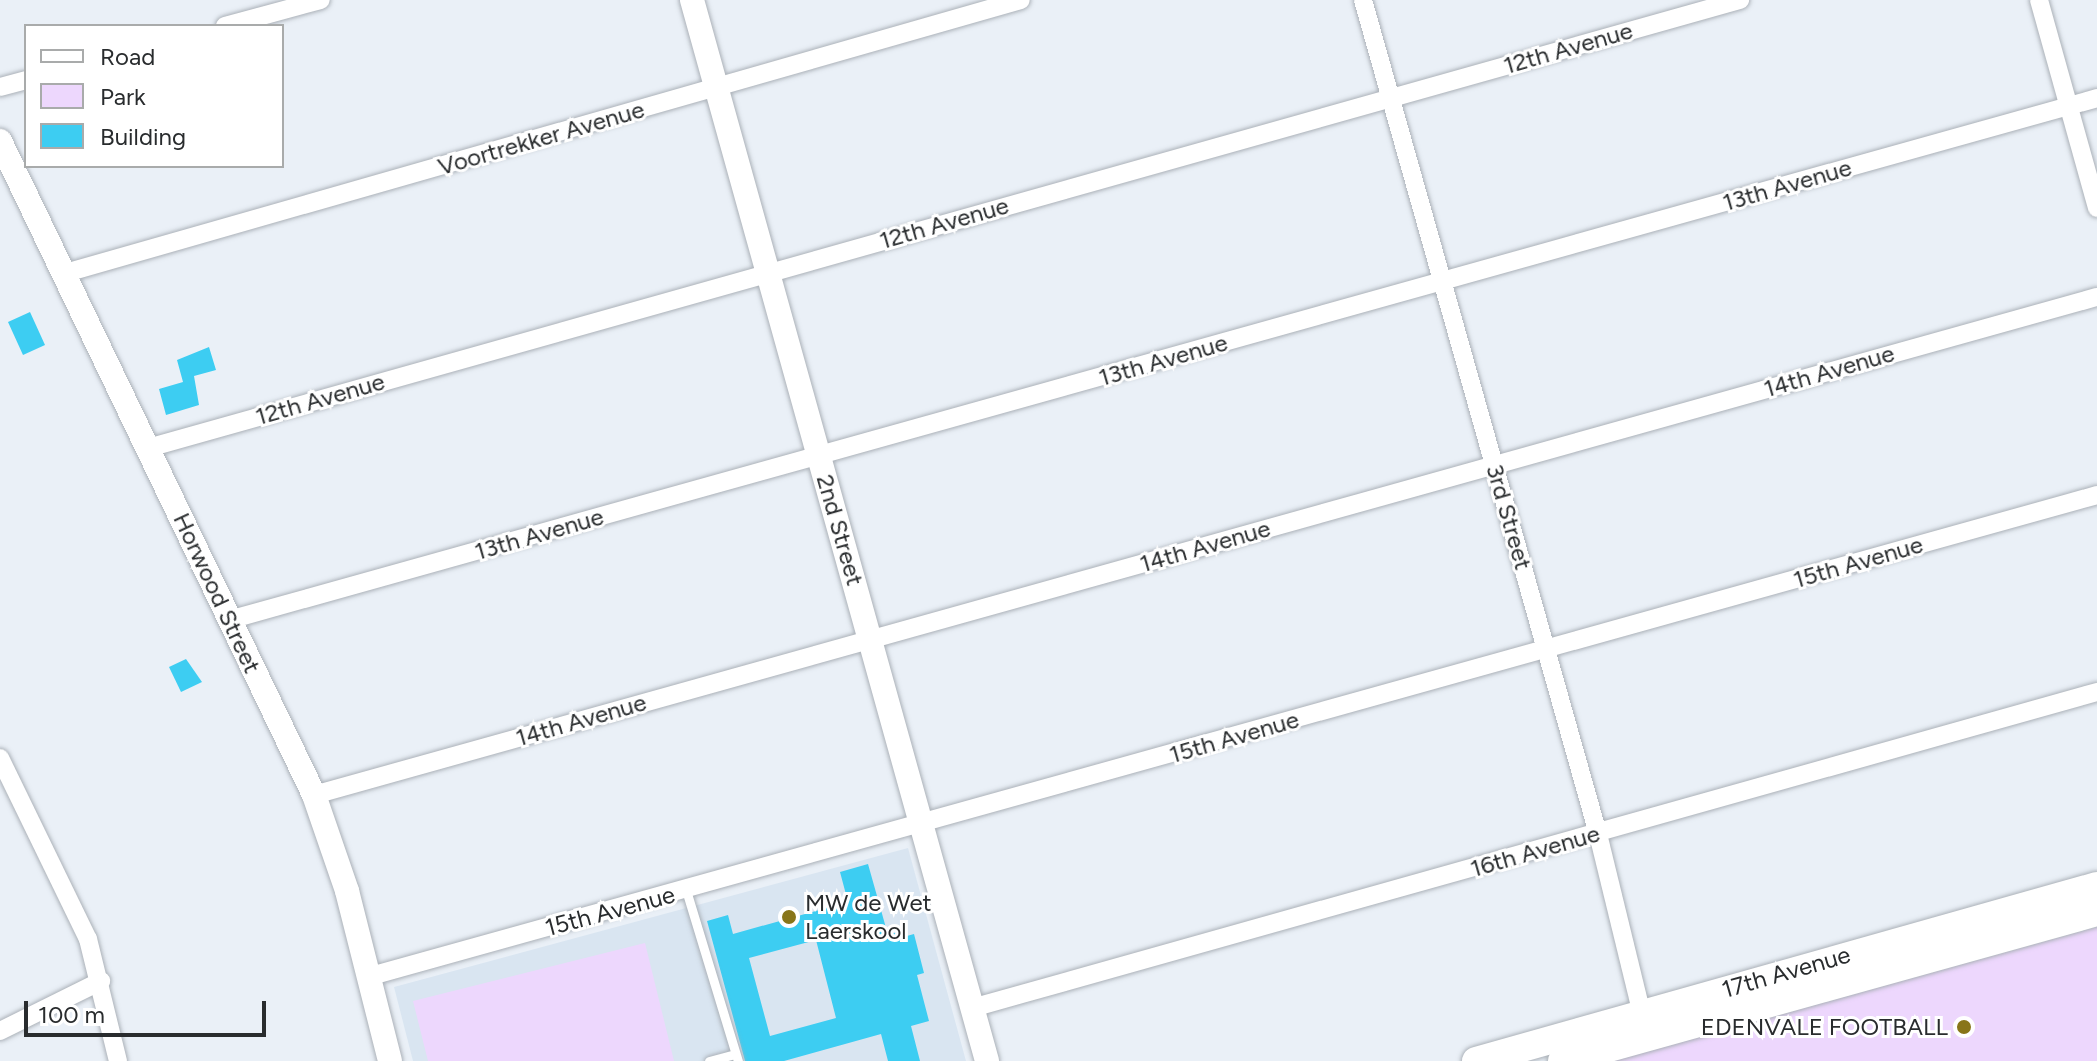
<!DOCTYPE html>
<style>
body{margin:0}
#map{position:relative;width:2097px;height:1061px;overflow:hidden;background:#eaf0f7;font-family:Figtree,sans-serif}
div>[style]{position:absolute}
.built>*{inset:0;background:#d9e5f1}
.green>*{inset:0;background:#edd7fd}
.building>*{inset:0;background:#3dcdf2}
.roads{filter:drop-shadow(0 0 2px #abb1b8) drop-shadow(0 0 2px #abb1b8)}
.service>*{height:9px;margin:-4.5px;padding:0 4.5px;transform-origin:4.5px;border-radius:4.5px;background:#fff}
.minor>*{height:18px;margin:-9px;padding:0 9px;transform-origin:9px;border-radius:9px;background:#fff}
.secondary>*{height:24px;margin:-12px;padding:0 12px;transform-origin:12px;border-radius:12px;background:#fff}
.primary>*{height:28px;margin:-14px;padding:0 14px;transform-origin:14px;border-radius:14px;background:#fff}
.dots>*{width:22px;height:22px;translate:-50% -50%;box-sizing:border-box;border:4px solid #fff;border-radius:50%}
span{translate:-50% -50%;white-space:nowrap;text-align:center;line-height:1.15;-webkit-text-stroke:6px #fff;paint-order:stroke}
.street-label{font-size:24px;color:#292c2e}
.poi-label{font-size:24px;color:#292c2e}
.left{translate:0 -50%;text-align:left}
.right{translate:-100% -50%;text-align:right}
.legend{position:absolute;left:24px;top:24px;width:260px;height:144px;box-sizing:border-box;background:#fff;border:2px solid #a9abab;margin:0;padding:10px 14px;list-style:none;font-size:24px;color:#292c2e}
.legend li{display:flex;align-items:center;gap:16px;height:40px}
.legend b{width:40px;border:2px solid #a9abab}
.scale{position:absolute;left:24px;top:1001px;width:242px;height:36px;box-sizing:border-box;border:4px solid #292c2e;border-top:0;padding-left:10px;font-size:24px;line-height:28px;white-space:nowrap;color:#292c2e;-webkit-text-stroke:6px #fff;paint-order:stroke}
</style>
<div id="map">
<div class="built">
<div style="clip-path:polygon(908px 848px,966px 1061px,413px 1061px,394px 987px)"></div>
</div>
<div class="green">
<div style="clip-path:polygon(2097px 927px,2097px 1061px,1595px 1061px,1768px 1018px)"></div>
<div style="clip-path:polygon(645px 943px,674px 1061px,428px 1061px,413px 1001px)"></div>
</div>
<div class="building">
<div style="clip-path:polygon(30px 312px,45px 345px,23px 355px,8px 322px)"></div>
<div style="clip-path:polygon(209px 347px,216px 370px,194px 376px,199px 405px,166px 415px,159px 389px,183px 382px,177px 360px)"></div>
<div style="clip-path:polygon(186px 659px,202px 682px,181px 692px,169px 667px)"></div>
<div style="clip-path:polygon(evenodd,868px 864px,888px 935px,895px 933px,896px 939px,914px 934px,924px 973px,917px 975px,929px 1021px,911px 1026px,920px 1061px,888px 1061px,881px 1034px,784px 1061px,745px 1061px,707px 921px,728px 915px,733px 934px,848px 902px,840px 872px,868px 864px,816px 940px,836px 1018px,770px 1036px,749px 958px,816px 940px)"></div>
</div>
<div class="roads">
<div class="service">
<div style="left:686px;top:890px;width:179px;rotate:73.1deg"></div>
<div style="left:709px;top:1061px;width:27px;rotate:-15deg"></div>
</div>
<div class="minor">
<div style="left:1363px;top:0;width:866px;rotate:74.26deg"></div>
<div style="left:1598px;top:834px;width:195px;rotate:76.3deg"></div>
<div style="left:2039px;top:0;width:216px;rotate:74.4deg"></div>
<div style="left:225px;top:26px;width:99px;rotate:-15.2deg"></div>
<div style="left:0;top:87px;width:27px;rotate:-15deg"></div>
<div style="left:62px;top:274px;width:997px;rotate:-15.95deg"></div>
<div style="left:148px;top:448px;width:1654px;rotate:-15.72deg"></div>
<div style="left:229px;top:620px;width:1940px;rotate:-15.61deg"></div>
<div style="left:0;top:758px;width:201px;rotate:64.1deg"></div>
<div style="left:88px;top:939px;width:126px;rotate:76.2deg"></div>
<div style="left:314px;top:795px;width:1851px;rotate:-15.61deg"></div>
<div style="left:371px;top:976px;width:1792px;rotate:-15.57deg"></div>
<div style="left:972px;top:1008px;width:1169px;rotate:-15.69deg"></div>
<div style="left:0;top:1031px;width:113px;rotate:-26.3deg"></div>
</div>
<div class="secondary">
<div style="left:692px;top:0;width:1101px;rotate:74.46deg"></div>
<div style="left:0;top:141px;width:725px;rotate:64.35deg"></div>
<div style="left:314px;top:795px;width:102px;rotate:71deg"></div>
<div style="left:347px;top:891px;width:175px;rotate:75.8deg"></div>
</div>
<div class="primary">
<div style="left:1476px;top:1061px;width:645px;rotate:-15.74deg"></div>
<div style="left:1562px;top:1061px;width:555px;rotate:-15.56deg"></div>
</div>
</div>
<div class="dots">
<div style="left:789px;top:917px;background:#887519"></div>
<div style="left:1964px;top:1027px;background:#887519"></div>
</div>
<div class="street-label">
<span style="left:1568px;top:48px;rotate:-16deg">12th Avenue</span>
<span style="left:541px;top:138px;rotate:-16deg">Voortrekker Avenue</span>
<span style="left:1787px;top:185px;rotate:-16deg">13th Avenue</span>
<span style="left:944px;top:223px;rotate:-16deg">12th Avenue</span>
<span style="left:1163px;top:360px;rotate:-16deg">13th Avenue</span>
<span style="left:1829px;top:371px;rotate:-16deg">14th Avenue</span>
<span style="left:320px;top:399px;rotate:-16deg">12th Avenue</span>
<span style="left:1509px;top:517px;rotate:74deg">3rd Street</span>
<span style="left:840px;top:530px;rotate:74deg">2nd Street</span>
<span style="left:539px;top:534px;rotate:-16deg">13th Avenue</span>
<span style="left:1205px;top:546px;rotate:-16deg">14th Avenue</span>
<span style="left:1858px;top:562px;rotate:-16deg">15th Avenue</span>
<span style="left:217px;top:593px;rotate:65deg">Horwood Street</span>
<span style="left:581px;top:720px;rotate:-16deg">14th Avenue</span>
<span style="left:1234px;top:737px;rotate:-16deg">15th Avenue</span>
<span style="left:1535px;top:851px;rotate:-16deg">16th Avenue</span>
<span style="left:610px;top:911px;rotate:-15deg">15th Avenue</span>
<span style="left:1786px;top:972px;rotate:-16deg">17th Avenue</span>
</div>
<div class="poi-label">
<span class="left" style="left:805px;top:917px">MW de Wet<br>Laerskool</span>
<span class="right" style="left:1948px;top:1027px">EDENVALE FOOTBALL</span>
</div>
<ul class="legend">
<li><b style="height:10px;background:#fff"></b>Road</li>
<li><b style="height:22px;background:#edd7fd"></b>Park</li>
<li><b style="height:22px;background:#3dcdf2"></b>Building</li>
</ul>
<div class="scale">100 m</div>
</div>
